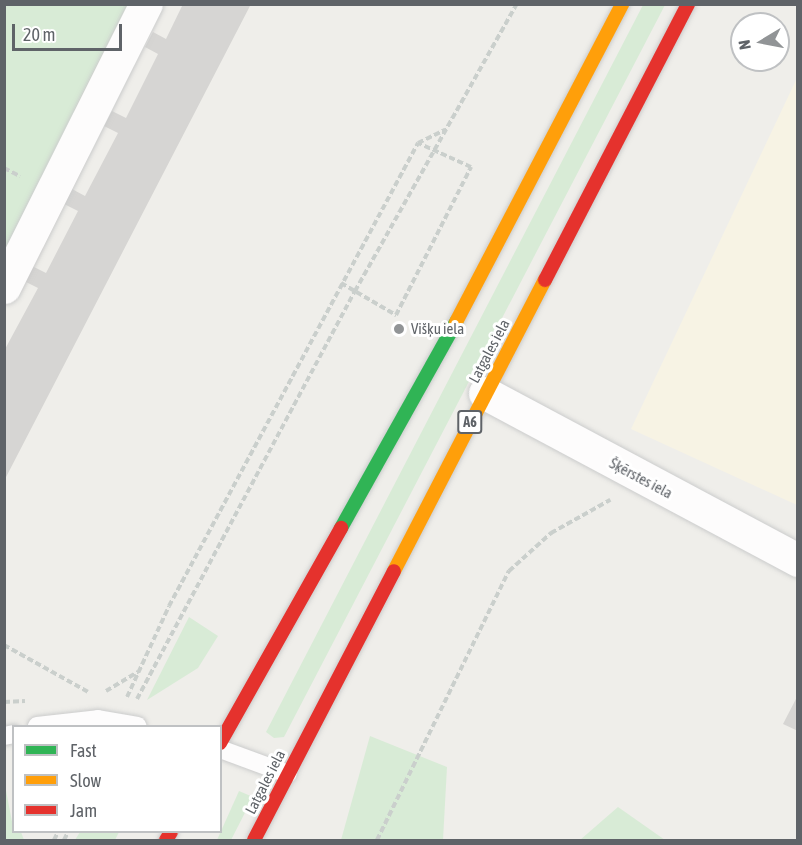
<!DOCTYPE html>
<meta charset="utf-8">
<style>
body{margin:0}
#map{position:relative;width:802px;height:845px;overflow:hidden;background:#efeeea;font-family:"Asap Condensed",sans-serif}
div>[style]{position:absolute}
.commercial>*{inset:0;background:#f7f3e4}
.green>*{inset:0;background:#d8ebd6}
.building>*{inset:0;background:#d6d5d3}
.path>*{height:4px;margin-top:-2px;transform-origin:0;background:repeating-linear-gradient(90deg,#cacfcc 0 6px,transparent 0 9px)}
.roads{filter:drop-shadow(0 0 2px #cbcccc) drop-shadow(0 0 2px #cbcccc)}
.lane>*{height:18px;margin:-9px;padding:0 9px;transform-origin:9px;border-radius:9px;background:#fdfcfc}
.street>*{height:33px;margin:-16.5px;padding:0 16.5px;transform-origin:16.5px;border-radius:16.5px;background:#fdfcfc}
.fast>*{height:14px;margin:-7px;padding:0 7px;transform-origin:7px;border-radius:7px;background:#30b455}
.slow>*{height:14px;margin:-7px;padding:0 7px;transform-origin:7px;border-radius:7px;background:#ff9f0a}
.jam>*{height:14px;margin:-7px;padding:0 7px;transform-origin:7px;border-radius:7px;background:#e5322d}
.dots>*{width:16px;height:16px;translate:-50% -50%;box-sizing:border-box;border:3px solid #fff;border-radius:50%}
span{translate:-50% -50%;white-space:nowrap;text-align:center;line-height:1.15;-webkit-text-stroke:6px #fff;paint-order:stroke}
.shield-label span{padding:2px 4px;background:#fff;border:2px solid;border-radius:4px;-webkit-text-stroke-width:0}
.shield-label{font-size:14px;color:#5f6368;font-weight:700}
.poi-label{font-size:15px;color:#5f6368}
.left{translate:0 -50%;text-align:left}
.street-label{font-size:15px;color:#5f6368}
.frame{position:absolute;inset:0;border:6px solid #5f6368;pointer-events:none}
.legend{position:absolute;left:12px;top:725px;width:210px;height:108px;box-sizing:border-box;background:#fff;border:2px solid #bfc1c3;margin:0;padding:8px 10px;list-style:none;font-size:18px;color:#5f6368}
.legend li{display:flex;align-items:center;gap:12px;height:30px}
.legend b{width:30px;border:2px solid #bfc1c3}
.north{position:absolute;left:730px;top:12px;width:60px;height:60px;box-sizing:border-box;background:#fff;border:2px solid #bfc1c3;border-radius:50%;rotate:260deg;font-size:16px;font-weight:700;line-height:24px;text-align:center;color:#5f6368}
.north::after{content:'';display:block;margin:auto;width:21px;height:27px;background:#919496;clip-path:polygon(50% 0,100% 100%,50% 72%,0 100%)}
.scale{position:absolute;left:12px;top:24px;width:110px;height:27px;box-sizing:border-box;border:3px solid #5f6368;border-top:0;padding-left:8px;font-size:18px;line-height:21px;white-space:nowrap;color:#5f6368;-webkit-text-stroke:4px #fff;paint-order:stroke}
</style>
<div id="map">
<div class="commercial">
<div style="clip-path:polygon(797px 78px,797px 505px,631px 429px)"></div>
</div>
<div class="green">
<div style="clip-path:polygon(5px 5px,132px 5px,5px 258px)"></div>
<div style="clip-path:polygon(643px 5px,665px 5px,284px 737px,274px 738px,266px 732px)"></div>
<div style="clip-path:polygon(189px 617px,218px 636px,198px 668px,147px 700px)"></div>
<div style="clip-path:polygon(370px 736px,447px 767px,443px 840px,341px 840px)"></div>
<div style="clip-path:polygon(4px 780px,14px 832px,21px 832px,24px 840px,5px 840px)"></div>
<div style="clip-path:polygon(239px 791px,253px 797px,231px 840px,217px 840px)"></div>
<div style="clip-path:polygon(618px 807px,665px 840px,580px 840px)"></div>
<div style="clip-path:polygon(80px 832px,119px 832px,115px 840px,75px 840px)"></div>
</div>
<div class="building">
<div style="clip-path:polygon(183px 4px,251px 4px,4px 481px,4px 351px,38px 288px,24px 281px,32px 266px,46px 273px,78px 211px,64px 204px,72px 189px,85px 196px,118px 133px,104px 126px,112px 111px,126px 118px,158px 54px,145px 47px,153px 32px,166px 39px)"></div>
<div style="clip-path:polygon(798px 695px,798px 731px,783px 724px)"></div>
</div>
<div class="path">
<div style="left:4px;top:168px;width:18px;rotate:27deg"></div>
<div style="left:341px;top:283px;width:64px;rotate:30.2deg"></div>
<div style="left:396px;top:315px;width:166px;rotate:-63.1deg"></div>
<div style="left:471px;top:167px;width:58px;rotate:-155.6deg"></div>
<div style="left:4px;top:645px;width:96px;rotate:29.2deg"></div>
<div style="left:106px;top:691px;width:37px;rotate:-31deg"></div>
<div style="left:127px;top:697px;width:100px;rotate:-65.2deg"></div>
<div style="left:169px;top:606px;width:526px;rotate:-61.73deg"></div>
<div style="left:418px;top:143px;width:30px;rotate:-26deg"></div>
<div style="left:137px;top:699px;width:463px;rotate:-61.9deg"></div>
<div style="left:355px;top:291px;width:330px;rotate:-60.6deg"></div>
<div style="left:4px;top:702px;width:21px;rotate:-3deg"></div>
<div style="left:54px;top:840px;width:9px;rotate:-63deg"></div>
<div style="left:64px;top:840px;width:9px;rotate:-63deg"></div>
<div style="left:377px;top:840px;width:300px;rotate:-63.9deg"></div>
<div style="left:509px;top:571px;width:57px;rotate:-42.1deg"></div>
<div style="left:551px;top:533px;width:68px;rotate:-29.2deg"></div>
</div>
<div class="roads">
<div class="lane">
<div style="left:37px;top:726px;width:61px;rotate:-6.5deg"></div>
<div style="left:98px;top:719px;width:40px;rotate:10deg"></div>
<div style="left:4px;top:736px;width:10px;rotate:-11deg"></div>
<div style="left:220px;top:749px;width:72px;rotate:20.2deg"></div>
</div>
<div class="street">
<div style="left:4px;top:287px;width:317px;rotate:-63.4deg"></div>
<div style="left:485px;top:393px;width:355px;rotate:28.1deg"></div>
</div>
<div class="fast">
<div style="left:341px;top:528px;width:236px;rotate:-60.8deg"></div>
</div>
<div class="slow">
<div style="left:456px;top:322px;width:359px;rotate:-62.4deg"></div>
<div style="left:394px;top:571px;width:328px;rotate:-62.6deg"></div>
</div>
<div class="jam">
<div style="left:545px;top:280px;width:311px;rotate:-62.6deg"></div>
<div style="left:220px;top:743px;width:247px;rotate:-60.6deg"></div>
<div style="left:166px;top:840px;width:9px;rotate:-58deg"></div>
<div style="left:254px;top:840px;width:303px;rotate:-62.5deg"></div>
</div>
</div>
<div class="dots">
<div style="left:399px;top:329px;background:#919496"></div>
</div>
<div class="shield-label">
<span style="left:470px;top:422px">A6</span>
</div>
<div class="poi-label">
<span class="left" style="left:411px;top:329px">Višķu iela</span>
</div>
<div class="street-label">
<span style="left:489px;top:351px;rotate:-62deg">Latgales iela</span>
<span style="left:641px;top:478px;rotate:28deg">Šķērstes iela</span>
<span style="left:265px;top:782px;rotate:-63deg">Latgales iela</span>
</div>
<div class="frame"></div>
<ul class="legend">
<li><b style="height:8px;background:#30b455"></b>Fast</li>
<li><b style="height:8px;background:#ff9f0a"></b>Slow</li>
<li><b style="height:8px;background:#e5322d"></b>Jam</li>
</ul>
<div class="north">N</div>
<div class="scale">20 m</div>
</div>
